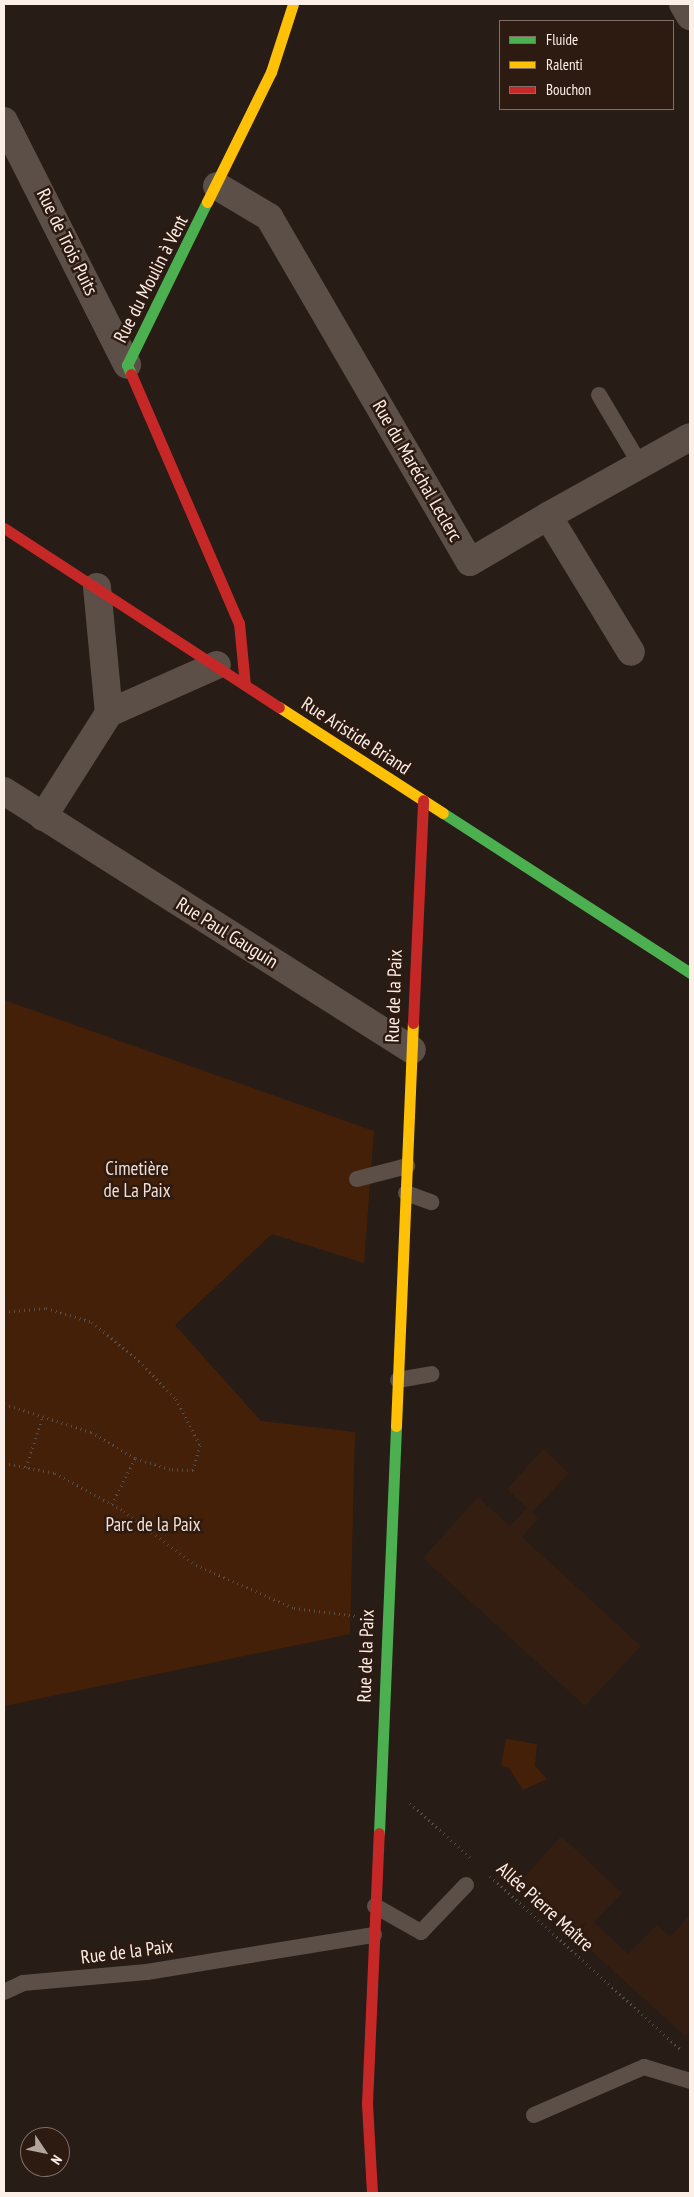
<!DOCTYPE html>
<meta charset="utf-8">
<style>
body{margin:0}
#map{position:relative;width:694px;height:2197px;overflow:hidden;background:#271c16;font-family:"PT Sans Narrow",sans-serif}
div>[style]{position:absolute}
.built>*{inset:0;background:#341e11}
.green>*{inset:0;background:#452008}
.path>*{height:3px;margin-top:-1.5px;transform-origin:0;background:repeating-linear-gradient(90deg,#574e49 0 1px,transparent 0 5px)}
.lane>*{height:16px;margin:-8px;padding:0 8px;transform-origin:8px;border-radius:8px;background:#5b4f48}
.street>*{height:28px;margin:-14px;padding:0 14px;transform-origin:14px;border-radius:14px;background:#5b4f48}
.fast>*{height:11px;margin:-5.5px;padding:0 5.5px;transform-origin:5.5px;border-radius:5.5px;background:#4caf50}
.slow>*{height:11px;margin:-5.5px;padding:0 5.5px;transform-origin:5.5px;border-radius:5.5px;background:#ffc107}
.jam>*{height:11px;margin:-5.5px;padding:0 5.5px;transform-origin:5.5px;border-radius:5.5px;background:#c62828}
span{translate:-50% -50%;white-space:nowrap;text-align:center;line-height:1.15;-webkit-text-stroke:5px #2d1a10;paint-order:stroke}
.street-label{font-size:19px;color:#fcefe7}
.park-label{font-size:19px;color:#f5ded2}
.frame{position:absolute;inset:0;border:5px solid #fcefe7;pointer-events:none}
.legend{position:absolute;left:499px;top:20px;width:175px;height:90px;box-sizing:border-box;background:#2d1a10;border:1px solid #806f66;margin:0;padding:6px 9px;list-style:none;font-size:15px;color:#fcefe7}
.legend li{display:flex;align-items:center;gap:10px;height:25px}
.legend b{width:25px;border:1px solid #806f66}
.north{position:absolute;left:20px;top:2127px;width:50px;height:50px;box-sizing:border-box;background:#2d1a10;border:1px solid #806f66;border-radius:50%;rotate:124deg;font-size:14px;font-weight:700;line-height:20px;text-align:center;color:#fcefe7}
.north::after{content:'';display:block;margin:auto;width:18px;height:22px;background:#b1a59e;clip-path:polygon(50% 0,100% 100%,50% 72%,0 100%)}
</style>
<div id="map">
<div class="built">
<div style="clip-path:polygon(543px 1449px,569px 1473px,532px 1512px,538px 1518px,522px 1537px,641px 1646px,585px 1706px,423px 1558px,478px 1497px,510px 1526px,527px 1508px,507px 1489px)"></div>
<div style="clip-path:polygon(561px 1836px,622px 1893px,594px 1922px,628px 1954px,657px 1925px,670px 1937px,690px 1914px,690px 2032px,686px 2037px,518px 1884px)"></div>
</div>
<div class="green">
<div style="clip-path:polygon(4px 1000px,374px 1131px,364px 1263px,272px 1234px,175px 1325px,261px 1421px,355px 1432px,350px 1634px,4px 1706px)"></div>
<div style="clip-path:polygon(506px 1739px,537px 1744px,535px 1766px,547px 1779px,523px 1790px,509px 1768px,501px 1765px)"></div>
</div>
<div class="path">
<div style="left:4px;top:1312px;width:42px;rotate:-5.4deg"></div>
<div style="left:46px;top:1308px;width:48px;rotate:16.9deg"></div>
<div style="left:92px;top:1322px;width:61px;rotate:39.7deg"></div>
<div style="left:139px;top:1361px;width:53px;rotate:45.8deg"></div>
<div style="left:176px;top:1399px;width:52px;rotate:62.4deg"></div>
<div style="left:200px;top:1445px;width:26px;rotate:106deg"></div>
<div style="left:193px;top:1470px;width:23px;rotate:-178deg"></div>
<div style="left:170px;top:1469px;width:37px;rotate:-163deg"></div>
<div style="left:135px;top:1458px;width:51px;rotate:-149.4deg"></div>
<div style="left:91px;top:1432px;width:91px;rotate:-162.2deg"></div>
<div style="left:4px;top:1463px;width:52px;rotate:11.1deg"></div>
<div style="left:55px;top:1473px;width:79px;rotate:28.8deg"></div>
<div style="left:124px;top:1511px;width:90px;rotate:36.9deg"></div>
<div style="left:196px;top:1565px;width:107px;rotate:23.7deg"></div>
<div style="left:294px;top:1608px;width:64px;rotate:7.2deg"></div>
<div style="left:26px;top:1467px;width:51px;rotate:-71.6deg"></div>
<div style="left:112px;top:1504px;width:51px;rotate:-63.4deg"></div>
<div style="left:410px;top:1803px;width:84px;rotate:42.1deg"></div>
<div style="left:490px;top:1876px;width:258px;rotate:42.3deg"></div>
</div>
<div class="lane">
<div style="left:599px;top:395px;width:80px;rotate:59.3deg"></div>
<div style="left:357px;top:1179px;width:52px;rotate:-14.6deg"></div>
<div style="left:406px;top:1193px;width:27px;rotate:20deg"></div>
<div style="left:398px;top:1380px;width:34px;rotate:-10deg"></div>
<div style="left:375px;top:1906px;width:53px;rotate:29.5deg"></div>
<div style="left:421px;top:1932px;width:65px;rotate:-46.2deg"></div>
<div style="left:4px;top:1992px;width:21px;rotate:-25deg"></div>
<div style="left:23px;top:1983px;width:124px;rotate:-5.1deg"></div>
<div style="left:147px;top:1972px;width:230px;rotate:-9.3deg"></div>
<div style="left:534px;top:2115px;width:120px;rotate:-23.6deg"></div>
<div style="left:644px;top:2067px;width:48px;rotate:16.9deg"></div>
</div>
<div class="street">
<div style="left:683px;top:4px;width:14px;rotate:60deg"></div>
<div style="left:4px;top:121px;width:273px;rotate:63.2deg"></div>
<div style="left:217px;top:186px;width:61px;rotate:30.8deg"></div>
<div style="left:269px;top:217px;width:399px;rotate:59.8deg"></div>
<div style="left:470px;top:562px;width:91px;rotate:-30.5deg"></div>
<div style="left:548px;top:516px;width:159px;rotate:58.6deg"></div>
<div style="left:548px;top:516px;width:162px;rotate:-29.1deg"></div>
<div style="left:97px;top:587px;width:127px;rotate:84.6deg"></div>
<div style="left:4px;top:791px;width:483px;rotate:32.4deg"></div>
<div style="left:43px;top:817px;width:123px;rotate:-57.6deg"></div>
<div style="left:109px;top:713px;width:118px;rotate:-24deg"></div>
</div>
<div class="fast">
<div style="left:131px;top:374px;width:10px;rotate:-114deg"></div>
<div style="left:127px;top:365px;width:182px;rotate:-63.9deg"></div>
<div style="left:443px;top:813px;width:294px;rotate:32.9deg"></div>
<div style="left:379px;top:1833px;width:407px;rotate:-87.6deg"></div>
</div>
<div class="slow">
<div style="left:207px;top:202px;width:145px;rotate:-63.8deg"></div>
<div style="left:271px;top:72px;width:71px;rotate:-72.1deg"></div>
<div style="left:279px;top:707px;width:195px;rotate:32.9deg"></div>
<div style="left:396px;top:1426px;width:403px;rotate:-87.6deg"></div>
</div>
<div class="jam">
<div style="left:131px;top:374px;width:271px;rotate:66.6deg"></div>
<div style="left:239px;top:623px;width:62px;rotate:84.5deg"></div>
<div style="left:4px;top:528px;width:328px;rotate:33.1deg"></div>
<div style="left:413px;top:1023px;width:223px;rotate:-87.4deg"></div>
<div style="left:372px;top:2193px;width:90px;rotate:-93.2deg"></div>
<div style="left:367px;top:2103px;width:270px;rotate:-87.5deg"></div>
</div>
<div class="street-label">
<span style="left:67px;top:242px;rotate:64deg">Rue de Trois Puits</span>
<span style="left:151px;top:279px;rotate:-63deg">Rue du Moulin à Vent</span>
<span style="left:417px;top:471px;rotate:60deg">Rue du Maréchal Leclerc</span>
<span style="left:356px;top:736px;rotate:33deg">Rue Aristide Briand</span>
<span style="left:227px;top:933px;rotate:32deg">Rue Paul Gauguin</span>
<span style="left:394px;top:996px;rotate:-88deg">Rue de la Paix</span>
<span style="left:366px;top:1656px;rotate:-88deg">Rue de la Paix</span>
<span style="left:545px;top:1907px;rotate:42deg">Allée Pierre Maître</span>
<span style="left:127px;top:1952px;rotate:-7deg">Rue de la Paix</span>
</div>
<div class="park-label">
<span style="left:137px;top:1180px">Cimetière<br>de La Paix</span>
<span style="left:153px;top:1525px">Parc de la Paix</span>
</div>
<div class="frame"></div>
<ul class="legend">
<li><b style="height:6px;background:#4caf50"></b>Fluide</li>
<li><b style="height:6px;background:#ffc107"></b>Ralenti</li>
<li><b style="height:6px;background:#c62828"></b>Bouchon</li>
</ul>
<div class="north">N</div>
</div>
